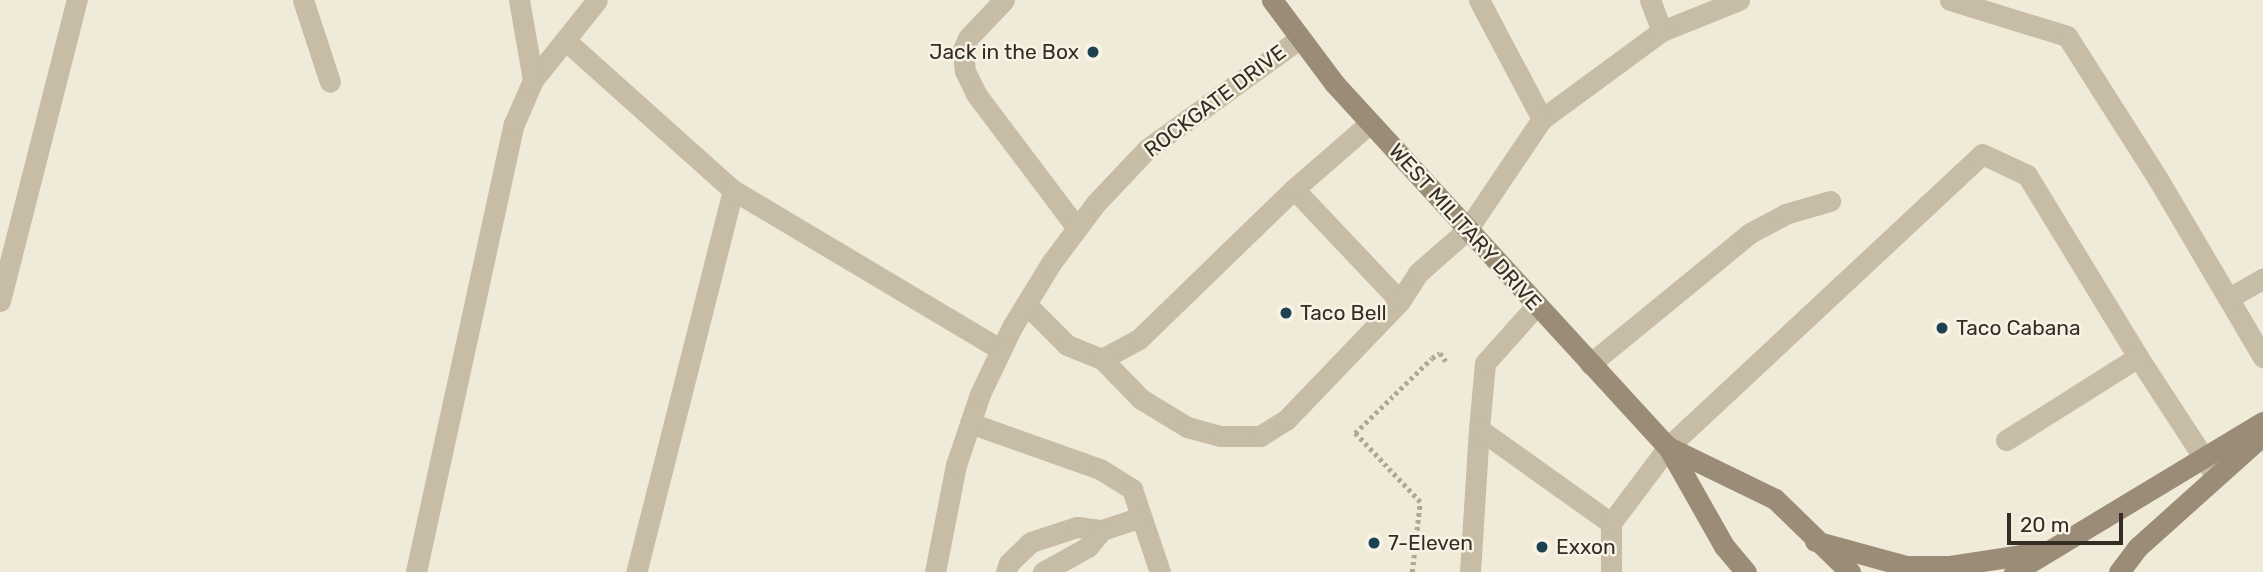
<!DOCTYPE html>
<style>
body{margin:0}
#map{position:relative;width:2263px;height:572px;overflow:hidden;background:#f0ead8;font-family:Rubik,sans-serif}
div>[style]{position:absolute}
.path>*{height:4.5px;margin-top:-2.25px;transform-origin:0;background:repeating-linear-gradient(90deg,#b2a78f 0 3.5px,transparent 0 7px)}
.lane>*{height:21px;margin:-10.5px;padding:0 10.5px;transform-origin:10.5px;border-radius:10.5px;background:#c7bca5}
.street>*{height:21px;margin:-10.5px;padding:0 10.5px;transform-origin:10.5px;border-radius:10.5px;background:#c7bca5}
.secondary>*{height:21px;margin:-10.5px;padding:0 10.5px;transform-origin:10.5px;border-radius:10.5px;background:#9a8c76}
.dots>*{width:19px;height:19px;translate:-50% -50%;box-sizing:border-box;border:4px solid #f8f3e4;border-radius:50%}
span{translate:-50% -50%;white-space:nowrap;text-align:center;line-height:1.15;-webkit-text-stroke:5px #f8f3e4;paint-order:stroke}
.poi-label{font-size:21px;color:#332d26}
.right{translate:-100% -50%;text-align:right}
.left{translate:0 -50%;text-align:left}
.street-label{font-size:21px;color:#332d26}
.scale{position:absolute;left:2007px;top:513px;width:116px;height:32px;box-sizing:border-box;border:4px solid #332d26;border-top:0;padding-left:9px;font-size:21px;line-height:24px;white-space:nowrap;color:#332d26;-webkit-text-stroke:5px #f8f3e4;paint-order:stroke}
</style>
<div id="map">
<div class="path">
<div style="left:1412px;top:572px;width:70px;rotate:-83.5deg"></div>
<div style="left:1420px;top:502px;width:95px;rotate:-133.3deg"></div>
<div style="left:1355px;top:433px;width:107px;rotate:-44.2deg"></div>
<div style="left:1432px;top:358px;width:9px;rotate:-32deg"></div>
<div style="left:1440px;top:353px;width:10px;rotate:53deg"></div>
</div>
<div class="lane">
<div style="left:303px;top:0;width:86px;rotate:71.8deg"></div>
<div style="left:1004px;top:0;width:52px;rotate:133.5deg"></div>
<div style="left:968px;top:38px;width:13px;rotate:113deg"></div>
<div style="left:963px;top:50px;width:21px;rotate:85deg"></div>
<div style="left:965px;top:71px;width:25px;rotate:64deg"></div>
<div style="left:976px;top:94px;width:168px;rotate:53deg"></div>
<div style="left:1479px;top:0;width:135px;rotate:62.1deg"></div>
<div style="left:1542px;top:119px;width:149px;rotate:-36.3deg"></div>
<div style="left:1662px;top:31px;width:83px;rotate:-21.9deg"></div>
<div style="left:1650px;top:0;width:33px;rotate:69deg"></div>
<div style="left:1950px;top:0;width:122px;rotate:17.1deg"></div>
<div style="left:2067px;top:36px;width:169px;rotate:57.5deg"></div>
<div style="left:2158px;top:179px;width:207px;rotate:59.5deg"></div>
<div style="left:565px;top:40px;width:225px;rotate:41.8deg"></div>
<div style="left:733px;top:190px;width:394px;rotate:104.2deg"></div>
<div style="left:533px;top:80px;width:102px;rotate:-51.3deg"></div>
<div style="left:1294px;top:189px;width:154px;rotate:46.6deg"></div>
<div style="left:733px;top:190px;width:312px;rotate:30.8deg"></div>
<div style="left:2229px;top:298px;width:39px;rotate:-30deg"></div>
<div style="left:0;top:301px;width:311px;rotate:-75.7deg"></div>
<div style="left:1026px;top:304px;width:58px;rotate:45deg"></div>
<div style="left:1067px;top:345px;width:38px;rotate:22deg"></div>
<div style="left:1102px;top:359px;width:42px;rotate:-28.4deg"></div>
<div style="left:1139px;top:339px;width:216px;rotate:-44.1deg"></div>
<div style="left:1294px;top:189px;width:101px;rotate:-41deg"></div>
<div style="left:2138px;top:357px;width:137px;rotate:56.9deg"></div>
<div style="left:1102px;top:359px;width:56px;rotate:45.7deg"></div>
<div style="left:1141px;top:399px;width:54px;rotate:31.3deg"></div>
<div style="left:1187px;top:427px;width:34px;rotate:15deg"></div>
<div style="left:1220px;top:436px;width:40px"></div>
<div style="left:1260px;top:436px;width:31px;rotate:-32deg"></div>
<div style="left:1286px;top:420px;width:165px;rotate:-46.2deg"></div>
<div style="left:1400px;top:301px;width:33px;rotate:-57deg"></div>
<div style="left:1418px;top:273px;width:65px;rotate:-41.3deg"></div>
<div style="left:1467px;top:230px;width:134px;rotate:-56deg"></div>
<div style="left:1590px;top:364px;width:207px;rotate:-39.3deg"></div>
<div style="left:1750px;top:233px;width:40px;rotate:-28deg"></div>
<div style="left:1785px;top:214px;width:47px;rotate:-16.1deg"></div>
<div style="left:970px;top:423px;width:138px;rotate:19.5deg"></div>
<div style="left:1100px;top:469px;width:38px;rotate:32deg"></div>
<div style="left:1132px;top:489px;width:88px;rotate:71.4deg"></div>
<div style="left:1479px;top:429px;width:66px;rotate:-84.8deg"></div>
<div style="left:1485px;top:363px;width:76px;rotate:-48.2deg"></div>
<div style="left:416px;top:572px;width:459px;rotate:-77.7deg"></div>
<div style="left:514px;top:124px;width:48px;rotate:-66.6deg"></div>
<div style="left:533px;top:80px;width:81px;rotate:-99.9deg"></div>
<div style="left:1006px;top:572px;width:9px;rotate:-72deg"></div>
<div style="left:1009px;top:563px;width:30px;rotate:-44deg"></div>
<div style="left:1031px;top:542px;width:48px;rotate:-18.1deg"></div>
<div style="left:1077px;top:527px;width:25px;rotate:7deg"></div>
<div style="left:1102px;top:530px;width:41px;rotate:-18.4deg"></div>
<div style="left:1043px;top:572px;width:51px;rotate:-29.1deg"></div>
<div style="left:1088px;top:547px;width:22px;rotate:-51deg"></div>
<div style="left:1470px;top:572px;width:143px;rotate:-86.4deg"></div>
<div style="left:1479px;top:429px;width:162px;rotate:35.5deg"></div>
<div style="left:1611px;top:572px;width:49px;rotate:-90deg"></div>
<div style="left:1611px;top:523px;width:95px;rotate:-53.1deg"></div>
<div style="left:1668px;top:447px;width:429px;rotate:-43deg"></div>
<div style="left:1982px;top:154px;width:50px;rotate:25deg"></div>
<div style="left:2027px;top:175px;width:213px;rotate:58.6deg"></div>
<div style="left:2138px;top:357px;width:156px;rotate:147.8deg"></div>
</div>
<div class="street">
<div style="left:935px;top:572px;width:109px;rotate:-78.9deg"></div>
<div style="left:956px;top:465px;width:75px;rotate:-71.3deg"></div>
<div style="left:980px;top:394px;width:74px;rotate:-64.5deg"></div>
<div style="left:1012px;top:327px;width:75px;rotate:-58.6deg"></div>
<div style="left:1051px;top:263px;width:75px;rotate:-53.1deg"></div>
<div style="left:1096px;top:203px;width:74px;rotate:-46.6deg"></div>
<div style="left:1147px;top:149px;width:188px;rotate:-35.9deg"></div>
</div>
<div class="secondary">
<div style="left:1272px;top:0;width:104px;rotate:53.2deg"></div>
<div style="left:1334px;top:83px;width:494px;rotate:47.5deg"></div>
<div style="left:1668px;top:447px;width:114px;rotate:60.5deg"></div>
<div style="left:1724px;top:546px;width:34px;rotate:50deg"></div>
<div style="left:1668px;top:447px;width:119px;rotate:25.9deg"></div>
<div style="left:1775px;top:499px;width:105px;rotate:44.2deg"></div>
<div style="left:1815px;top:541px;width:94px;rotate:15.4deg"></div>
<div style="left:1906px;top:566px;width:44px"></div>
<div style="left:1950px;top:566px;width:91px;rotate:-8.8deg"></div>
<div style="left:2014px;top:572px;width:291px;rotate:-31.1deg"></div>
<div style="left:2119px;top:572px;width:31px;rotate:-53deg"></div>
<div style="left:2138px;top:547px;width:168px;rotate:-41.9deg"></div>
</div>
<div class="dots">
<div style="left:1093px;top:52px;background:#1d4252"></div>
<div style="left:1286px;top:313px;background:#1d4252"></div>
<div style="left:1942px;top:328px;background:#1d4252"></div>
<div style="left:1374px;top:543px;background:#1d4252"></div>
<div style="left:1542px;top:547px;background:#1d4252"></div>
</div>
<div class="poi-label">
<span class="right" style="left:1079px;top:52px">Jack in the Box</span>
<span class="left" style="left:1300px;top:313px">Taco Bell</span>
<span class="left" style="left:1956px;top:328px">Taco Cabana</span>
<span class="left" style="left:1388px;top:543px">7-Eleven</span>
<span class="left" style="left:1556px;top:547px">Exxon</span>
</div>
<div class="street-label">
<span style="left:1215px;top:101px;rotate:-37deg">ROCKGATE DRIVE</span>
<span style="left:1465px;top:227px;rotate:48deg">WEST MILITARY DRIVE</span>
</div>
<div class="scale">20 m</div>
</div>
